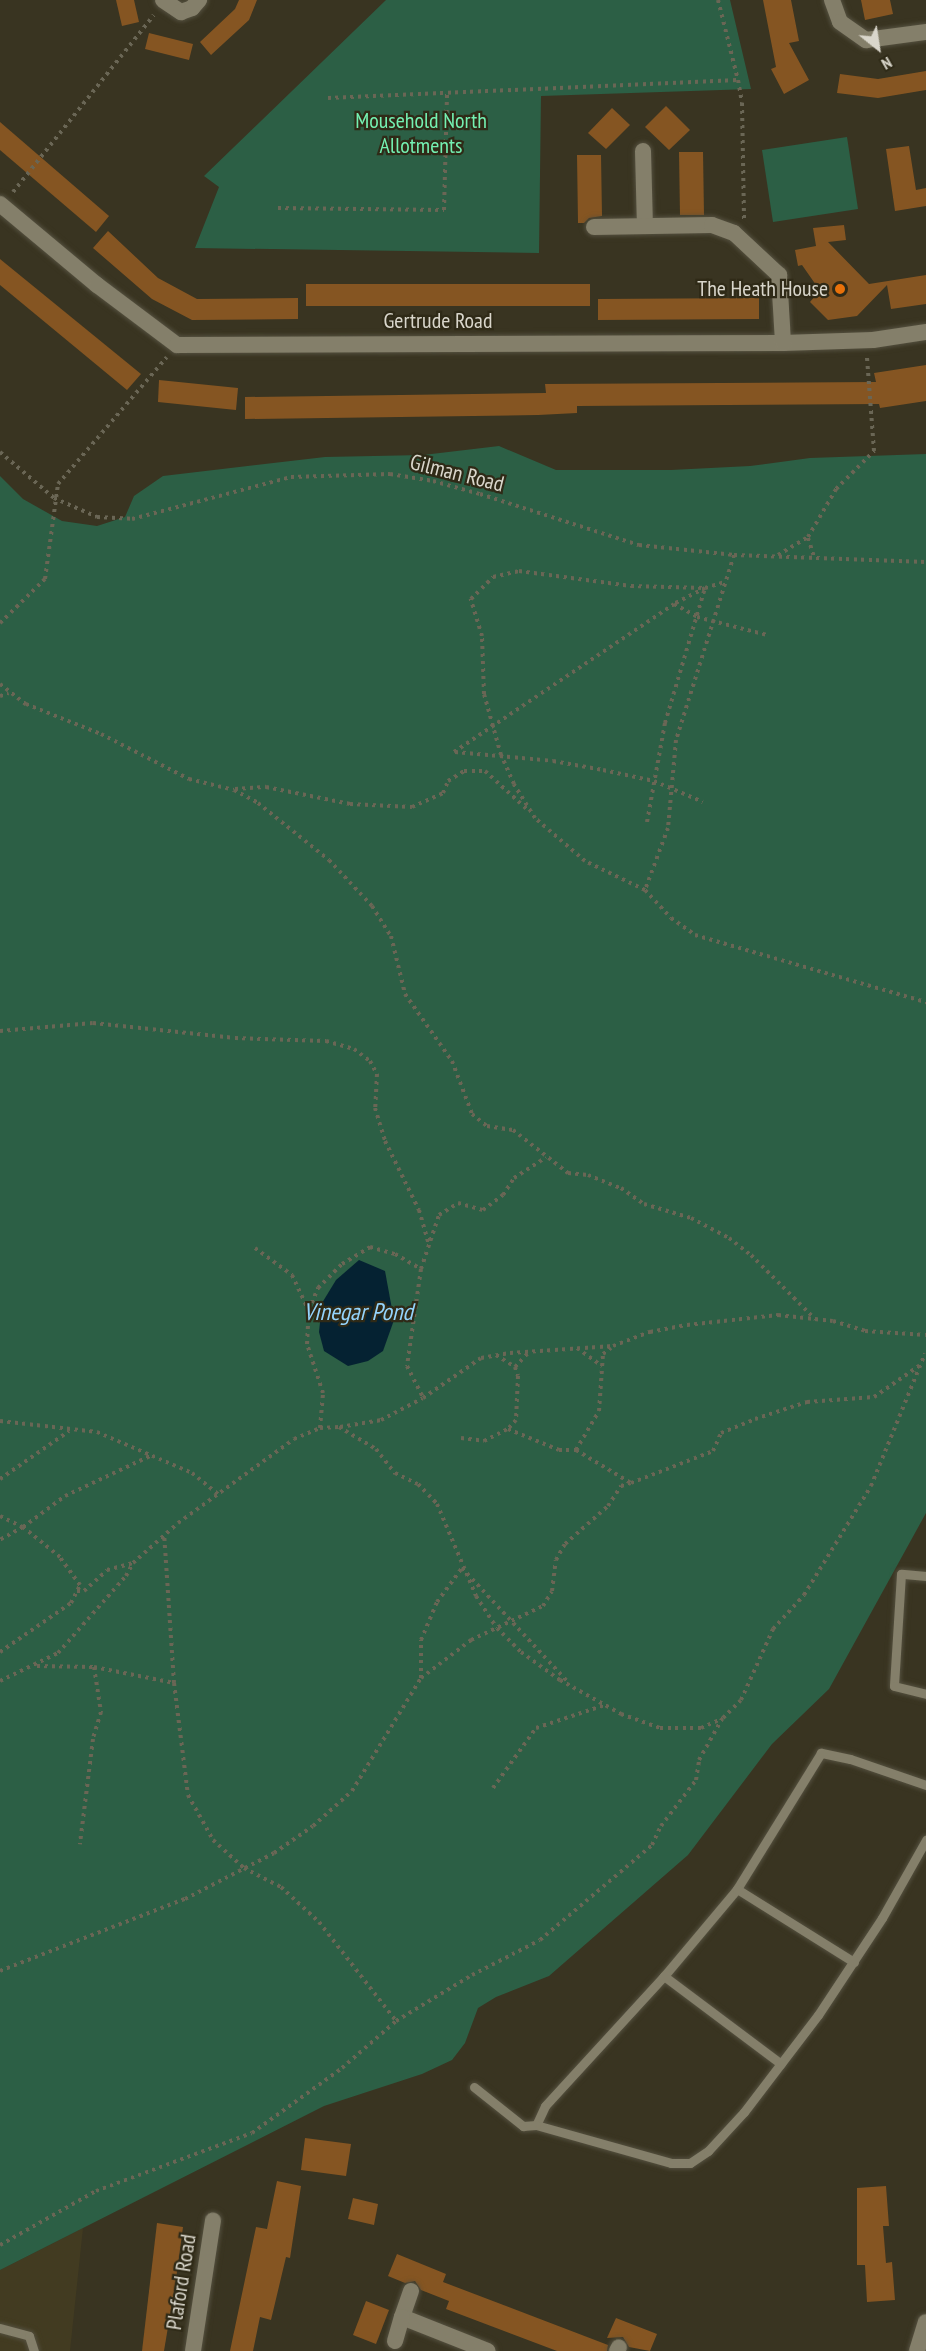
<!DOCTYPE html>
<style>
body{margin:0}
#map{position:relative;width:926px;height:2351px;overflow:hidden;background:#393421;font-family:"PT Sans Narrow",sans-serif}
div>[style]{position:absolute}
.built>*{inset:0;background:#423b21}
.green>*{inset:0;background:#2c5f45}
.water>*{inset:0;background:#052232}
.building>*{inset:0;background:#855522}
.path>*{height:4px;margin-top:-2px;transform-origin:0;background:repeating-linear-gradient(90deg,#6a6655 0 3px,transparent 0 7.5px)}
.roads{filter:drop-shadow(0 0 2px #54503f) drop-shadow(0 0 2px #54503f)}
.service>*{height:9px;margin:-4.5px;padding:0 4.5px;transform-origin:4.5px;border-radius:4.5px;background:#847f6a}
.minor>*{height:16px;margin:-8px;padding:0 8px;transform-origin:8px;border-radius:8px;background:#847f6a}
.dots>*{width:16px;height:16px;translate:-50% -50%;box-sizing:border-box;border:3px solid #2f2a17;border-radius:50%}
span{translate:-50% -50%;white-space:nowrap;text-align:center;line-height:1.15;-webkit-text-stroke:4.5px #2f2a17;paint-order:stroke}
.park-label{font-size:22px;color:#74f1b2}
.poi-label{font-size:22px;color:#d9d6cb}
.right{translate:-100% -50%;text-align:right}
.street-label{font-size:22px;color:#d9d6cb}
.water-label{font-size:24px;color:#94d4fc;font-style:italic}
.north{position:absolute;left:848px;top:18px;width:60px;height:60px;-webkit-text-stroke:4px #2f2a17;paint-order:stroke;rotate:150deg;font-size:16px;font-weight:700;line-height:24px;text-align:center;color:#d9d6cb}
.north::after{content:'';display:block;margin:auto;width:21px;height:27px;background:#d9d6cb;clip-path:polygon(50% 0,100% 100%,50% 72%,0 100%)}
</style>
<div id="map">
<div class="built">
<div style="clip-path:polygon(83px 2228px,70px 2351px,0 2351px,0 2270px)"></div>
</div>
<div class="green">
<div style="clip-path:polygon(386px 0,730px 0,751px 89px,541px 96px,539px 253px,195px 248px,219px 187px,204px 176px)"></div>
<div style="clip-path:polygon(847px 137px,858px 209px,773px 222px,762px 150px)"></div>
<div style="clip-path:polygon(499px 446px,556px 470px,671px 470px,750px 466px,810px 458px,926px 454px,926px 1513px,829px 1689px,772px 1744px,688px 1855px,549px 1976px,496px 1997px,478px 2008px,465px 2043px,452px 2060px,422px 2074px,324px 2106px,0 2270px,0 476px,23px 499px,62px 521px,97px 526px,125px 517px,134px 496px,163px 476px,325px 457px,423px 455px)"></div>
</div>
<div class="water">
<div style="clip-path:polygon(359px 1260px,385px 1271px,394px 1320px,383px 1351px,368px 1361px,348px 1366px,324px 1351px,319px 1332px,322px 1303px,336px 1280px)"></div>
</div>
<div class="building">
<div style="clip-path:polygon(116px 0,134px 0,139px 22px,122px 26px)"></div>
<div style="clip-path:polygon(239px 0,257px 0,249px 20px,211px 55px,200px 42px,235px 9px)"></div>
<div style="clip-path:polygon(763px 0,791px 0,799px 41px,789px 43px,809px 80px,784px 94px,771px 69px,776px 67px)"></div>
<div style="clip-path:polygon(861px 0,890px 0,893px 14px,865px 20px)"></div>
<div style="clip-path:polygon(149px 33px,193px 44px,189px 60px,145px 49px)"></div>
<div style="clip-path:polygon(926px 71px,926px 90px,878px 98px,837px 93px,840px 74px,878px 79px)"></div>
<div style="clip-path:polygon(666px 106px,690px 130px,669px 150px,645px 127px)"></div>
<div style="clip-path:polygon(612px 108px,630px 125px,606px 149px,588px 133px)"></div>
<div style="clip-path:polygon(0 122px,109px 216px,96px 232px,0 150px)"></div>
<div style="clip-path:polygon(909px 146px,916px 190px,926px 188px,926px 206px,895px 211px,886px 149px)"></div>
<div style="clip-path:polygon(679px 152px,703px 152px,704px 215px,680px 215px)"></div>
<div style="clip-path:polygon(577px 155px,601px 155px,602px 216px,589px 218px,584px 223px,578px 223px)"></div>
<div style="clip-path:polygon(844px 225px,846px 240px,828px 242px,869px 284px,926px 275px,926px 304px,891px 309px,887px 285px,857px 316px,828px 320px,810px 302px,815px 296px,810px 291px,816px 285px,802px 265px,798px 266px,795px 250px,816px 246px,813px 228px)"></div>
<div style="clip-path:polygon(108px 231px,158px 278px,197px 299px,298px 298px,298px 319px,192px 320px,152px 299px,93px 248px)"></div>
<div style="clip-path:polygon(0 259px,141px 374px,127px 390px,0 285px)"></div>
<div style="clip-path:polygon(306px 284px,590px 284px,590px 306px,306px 306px)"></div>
<div style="clip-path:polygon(759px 298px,759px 319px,598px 320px,598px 299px)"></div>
<div style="clip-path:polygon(926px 365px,926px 401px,880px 408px,879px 404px,577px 406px,577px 413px,538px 415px,245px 419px,245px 397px,546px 393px,545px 384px,876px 382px,874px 373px)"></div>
<div style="clip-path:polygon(159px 380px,238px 388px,236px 410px,158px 402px)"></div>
<div style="clip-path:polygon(305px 2138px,351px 2144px,346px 2176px,301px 2170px)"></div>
<div style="clip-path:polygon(277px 2181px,301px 2186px,290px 2258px,286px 2257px,271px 2320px,260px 2317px,253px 2351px,230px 2351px,256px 2227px,267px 2229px)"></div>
<div style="clip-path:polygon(886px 2186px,889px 2226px,883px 2226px,886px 2263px,892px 2262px,895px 2300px,867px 2302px,865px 2265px,857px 2265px,857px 2188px)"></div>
<div style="clip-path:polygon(353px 2198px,378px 2204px,374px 2225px,348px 2219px)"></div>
<div style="clip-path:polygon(157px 2223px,183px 2227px,176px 2279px,164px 2351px,142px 2351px)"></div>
<div style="clip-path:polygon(397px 2254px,446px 2274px,443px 2282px,608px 2345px,607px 2351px,557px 2351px,446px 2309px,449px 2301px,421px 2290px,415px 2281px,405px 2283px,388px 2276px)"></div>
<div style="clip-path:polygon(366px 2301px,389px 2310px,376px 2344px,353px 2335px)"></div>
<div style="clip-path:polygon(616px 2318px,657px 2334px,650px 2351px,629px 2347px,623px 2337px,607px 2338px)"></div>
</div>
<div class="path">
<div style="left:718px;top:0;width:82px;rotate:76deg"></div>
<div style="left:328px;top:98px;width:410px;rotate:-2.5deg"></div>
<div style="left:738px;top:80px;width:23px;rotate:80deg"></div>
<div style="left:742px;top:103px;width:118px;rotate:89deg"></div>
<div style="left:13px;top:192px;width:226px;rotate:-51.5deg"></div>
<div style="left:278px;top:208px;width:166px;rotate:0.7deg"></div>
<div style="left:444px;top:210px;width:117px;rotate:-88.5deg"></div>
<div style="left:0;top:452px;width:71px;rotate:40.4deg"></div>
<div style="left:54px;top:498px;width:47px;rotate:23.8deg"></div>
<div style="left:97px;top:517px;width:35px;rotate:3deg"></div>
<div style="left:132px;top:519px;width:164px;rotate:-14.8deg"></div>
<div style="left:291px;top:477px;width:99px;rotate:-1.7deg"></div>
<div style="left:390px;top:474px;width:44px;rotate:9.2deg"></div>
<div style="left:433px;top:481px;width:49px;rotate:15.5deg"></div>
<div style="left:480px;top:494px;width:167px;rotate:17.8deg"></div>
<div style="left:639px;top:545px;width:96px;rotate:6deg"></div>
<div style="left:734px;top:555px;width:192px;rotate:2.1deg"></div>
<div style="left:808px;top:538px;width:20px;rotate:72deg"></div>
<div style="left:734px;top:555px;width:194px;rotate:107.4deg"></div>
<div style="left:676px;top:740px;width:88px;rotate:95.2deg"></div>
<div style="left:668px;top:828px;width:66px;rotate:110.4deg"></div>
<div style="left:645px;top:890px;width:38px;rotate:47deg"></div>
<div style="left:671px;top:918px;width:29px;rotate:35deg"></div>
<div style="left:695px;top:935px;width:241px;rotate:16.2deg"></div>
<div style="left:778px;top:555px;width:35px;rotate:-31deg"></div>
<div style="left:808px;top:537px;width:56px;rotate:-59.7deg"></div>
<div style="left:836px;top:489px;width:54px;rotate:-45deg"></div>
<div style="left:874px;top:451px;width:94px;rotate:-94.3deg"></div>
<div style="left:0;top:623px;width:63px;rotate:-44.4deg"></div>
<div style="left:45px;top:579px;width:96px;rotate:-82.2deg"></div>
<div style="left:58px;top:484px;width:167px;rotate:-49.4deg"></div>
<div style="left:0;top:684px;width:33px;rotate:38deg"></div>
<div style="left:26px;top:704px;width:81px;rotate:21.8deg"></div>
<div style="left:101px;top:734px;width:99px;rotate:27.1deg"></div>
<div style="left:189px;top:779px;width:46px;rotate:13.7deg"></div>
<div style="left:234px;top:790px;width:27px;rotate:28deg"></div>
<div style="left:258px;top:803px;width:91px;rotate:38.8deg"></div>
<div style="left:329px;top:860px;width:63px;rotate:46.9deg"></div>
<div style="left:372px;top:906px;width:36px;rotate:58deg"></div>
<div style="left:391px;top:936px;width:60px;rotate:76.4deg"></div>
<div style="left:405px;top:994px;width:82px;rotate:55deg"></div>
<div style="left:452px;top:1061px;width:57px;rotate:69.3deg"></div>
<div style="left:472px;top:1114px;width:19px;rotate:39deg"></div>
<div style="left:487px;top:1126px;width:26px;rotate:9deg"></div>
<div style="left:513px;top:1130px;width:70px;rotate:38deg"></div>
<div style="left:568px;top:1173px;width:20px;rotate:6deg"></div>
<div style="left:588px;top:1175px;width:35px;rotate:22deg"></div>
<div style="left:621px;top:1188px;width:28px;rotate:35deg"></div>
<div style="left:644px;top:1204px;width:49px;rotate:16.6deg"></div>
<div style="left:691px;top:1218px;width:43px;rotate:27.8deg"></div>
<div style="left:729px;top:1238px;width:28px;rotate:38deg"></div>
<div style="left:751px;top:1255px;width:91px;rotate:45deg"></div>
<div style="left:0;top:696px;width:9px;rotate:-18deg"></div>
<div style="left:454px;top:752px;width:265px;rotate:-33.9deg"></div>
<div style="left:674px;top:604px;width:26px;rotate:29deg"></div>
<div style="left:697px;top:617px;width:72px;rotate:14.4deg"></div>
<div style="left:455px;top:752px;width:98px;rotate:5.2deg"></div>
<div style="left:553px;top:761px;width:51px;rotate:10.2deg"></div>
<div style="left:603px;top:770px;width:52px;rotate:12.2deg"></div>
<div style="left:654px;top:781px;width:53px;rotate:23.2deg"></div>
<div style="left:235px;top:789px;width:31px;rotate:-4deg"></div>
<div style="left:266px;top:787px;width:86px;rotate:11.4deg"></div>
<div style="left:350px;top:804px;width:62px;rotate:2.8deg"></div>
<div style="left:412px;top:807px;width:34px;rotate:-24deg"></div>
<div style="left:443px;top:793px;width:13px;rotate:-67deg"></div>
<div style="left:448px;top:781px;width:19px;rotate:-32deg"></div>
<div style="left:464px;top:771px;width:21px"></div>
<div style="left:485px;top:771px;width:59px;rotate:42.3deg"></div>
<div style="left:647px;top:822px;width:101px;rotate:-79.7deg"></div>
<div style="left:665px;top:723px;width:141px;rotate:-73.5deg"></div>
<div style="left:705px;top:588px;width:21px;rotate:-17deg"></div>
<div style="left:645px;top:890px;width:67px;rotate:-154.2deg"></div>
<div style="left:585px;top:861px;width:66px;rotate:-139.3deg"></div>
<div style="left:535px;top:818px;width:40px;rotate:-122deg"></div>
<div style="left:514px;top:784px;width:32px;rotate:-114deg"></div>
<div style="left:501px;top:755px;width:63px;rotate:-105.6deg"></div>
<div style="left:484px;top:694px;width:58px;rotate:-92deg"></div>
<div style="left:482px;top:636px;width:39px;rotate:-107deg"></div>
<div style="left:471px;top:599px;width:31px;rotate:-45deg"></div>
<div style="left:493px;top:577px;width:27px;rotate:-13deg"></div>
<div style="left:519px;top:571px;width:113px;rotate:7.6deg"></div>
<div style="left:631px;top:586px;width:74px;rotate:1.5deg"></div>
<div style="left:705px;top:588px;width:35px;rotate:153deg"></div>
<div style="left:0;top:1031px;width:93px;rotate:-4.9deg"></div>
<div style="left:93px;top:1023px;width:143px;rotate:6deg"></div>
<div style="left:235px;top:1038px;width:91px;rotate:1.9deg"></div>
<div style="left:326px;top:1041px;width:29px;rotate:16deg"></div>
<div style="left:354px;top:1049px;width:20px;rotate:37deg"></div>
<div style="left:370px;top:1061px;width:15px;rotate:62deg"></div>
<div style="left:377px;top:1074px;width:34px;rotate:93deg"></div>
<div style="left:375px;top:1108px;width:34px;rotate:73deg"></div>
<div style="left:385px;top:1141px;width:77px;rotate:63.8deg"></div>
<div style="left:419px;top:1210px;width:35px;rotate:74deg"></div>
<div style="left:255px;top:1248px;width:46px;rotate:36.1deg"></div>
<div style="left:292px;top:1275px;width:38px;rotate:65deg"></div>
<div style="left:421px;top:1269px;width:57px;rotate:-71.6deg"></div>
<div style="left:439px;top:1215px;width:22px;rotate:-32deg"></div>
<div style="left:458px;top:1203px;width:26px;rotate:16deg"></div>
<div style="left:483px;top:1210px;width:25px;rotate:-37deg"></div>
<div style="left:503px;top:1195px;width:20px;rotate:-57deg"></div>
<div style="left:514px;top:1178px;width:38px;rotate:-33deg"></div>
<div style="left:577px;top:1348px;width:31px;rotate:36deg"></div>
<div style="left:496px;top:1355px;width:22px;rotate:32deg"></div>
<div style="left:515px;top:1367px;width:9px;rotate:72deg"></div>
<div style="left:518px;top:1376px;width:44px;rotate:92.6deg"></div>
<div style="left:516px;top:1420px;width:12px;rotate:132deg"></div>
<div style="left:515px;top:1367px;width:21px;rotate:-47deg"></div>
<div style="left:0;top:1421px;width:98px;rotate:6.5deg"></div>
<div style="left:97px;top:1432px;width:103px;rotate:23.3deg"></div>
<div style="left:192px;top:1473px;width:35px;rotate:39deg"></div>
<div style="left:340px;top:1427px;width:42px;rotate:-9.7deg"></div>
<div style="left:381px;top:1420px;width:47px;rotate:-27.6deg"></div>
<div style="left:423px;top:1398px;width:70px;rotate:-34.6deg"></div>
<div style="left:481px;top:1358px;width:29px;rotate:-10deg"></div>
<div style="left:510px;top:1353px;width:103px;rotate:-3.9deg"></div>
<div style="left:613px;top:1346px;width:40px;rotate:-21deg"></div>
<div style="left:650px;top:1332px;width:38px;rotate:-11deg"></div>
<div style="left:687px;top:1325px;width:92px;rotate:-6.3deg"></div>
<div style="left:778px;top:1315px;width:55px;rotate:6.2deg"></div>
<div style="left:833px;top:1321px;width:34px;rotate:17deg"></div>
<div style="left:865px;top:1331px;width:61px;rotate:3.8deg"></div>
<div style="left:320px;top:1428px;width:35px;rotate:-85deg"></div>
<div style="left:323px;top:1393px;width:52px;rotate:-108.1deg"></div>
<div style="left:307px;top:1344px;width:34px;rotate:-87deg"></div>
<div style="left:309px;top:1310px;width:24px;rotate:-68deg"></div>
<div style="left:318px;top:1288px;width:34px;rotate:-45deg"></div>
<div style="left:342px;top:1264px;width:33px;rotate:-31deg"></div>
<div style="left:370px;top:1247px;width:26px;rotate:16deg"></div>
<div style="left:395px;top:1254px;width:30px;rotate:30deg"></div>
<div style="left:421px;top:1269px;width:98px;rotate:98.2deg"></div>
<div style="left:407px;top:1366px;width:36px;rotate:63deg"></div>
<div style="left:461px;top:1438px;width:23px;rotate:7deg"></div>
<div style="left:484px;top:1441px;width:27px;rotate:-27deg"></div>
<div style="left:508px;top:1429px;width:55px;rotate:22.4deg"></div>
<div style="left:559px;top:1450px;width:17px"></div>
<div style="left:576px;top:1450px;width:64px;rotate:31deg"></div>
<div style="left:631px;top:1483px;width:88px;rotate:-21.3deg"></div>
<div style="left:713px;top:1451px;width:20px;rotate:-66deg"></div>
<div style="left:721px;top:1433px;width:37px;rotate:-22deg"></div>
<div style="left:755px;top:1419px;width:55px;rotate:-18.1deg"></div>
<div style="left:807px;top:1402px;width:67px;rotate:-4.3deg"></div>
<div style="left:874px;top:1397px;width:55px;rotate:-34.6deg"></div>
<div style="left:576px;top:1450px;width:45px;rotate:-59.5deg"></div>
<div style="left:599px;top:1411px;width:57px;rotate:-86deg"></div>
<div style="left:603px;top:1354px;width:10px;rotate:-37deg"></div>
<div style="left:0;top:1479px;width:84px;rotate:-34.8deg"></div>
<div style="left:0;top:1516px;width:25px;rotate:26deg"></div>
<div style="left:23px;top:1527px;width:26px;rotate:151deg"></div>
<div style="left:77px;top:1591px;width:7px"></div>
<div style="left:84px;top:1591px;width:31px;rotate:-42deg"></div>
<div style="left:107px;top:1570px;width:27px;rotate:-15deg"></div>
<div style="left:0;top:1652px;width:86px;rotate:-34.6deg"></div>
<div style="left:71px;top:1603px;width:20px;rotate:-63deg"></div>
<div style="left:80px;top:1585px;width:34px;rotate:-126deg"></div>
<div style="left:60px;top:1557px;width:48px;rotate:-141deg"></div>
<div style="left:23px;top:1527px;width:52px;rotate:-36.4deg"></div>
<div style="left:65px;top:1496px;width:96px;rotate:-25.2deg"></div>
<div style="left:37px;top:1666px;width:57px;rotate:1deg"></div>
<div style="left:94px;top:1667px;width:46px;rotate:81.2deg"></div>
<div style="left:101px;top:1712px;width:28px;rotate:107deg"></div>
<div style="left:93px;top:1739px;width:106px;rotate:97.1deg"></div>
<div style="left:94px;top:1667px;width:82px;rotate:11.3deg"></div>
<div style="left:174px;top:1683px;width:149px;rotate:-93.8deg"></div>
<div style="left:421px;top:1678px;width:38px;rotate:-90deg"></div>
<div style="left:421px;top:1640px;width:41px;rotate:-67.2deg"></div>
<div style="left:437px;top:1602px;width:42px;rotate:-53.7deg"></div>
<div style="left:462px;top:1568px;width:157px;rotate:47.1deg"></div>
<div style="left:0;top:1681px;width:64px;rotate:-25.8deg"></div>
<div style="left:58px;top:1653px;width:103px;rotate:-48.6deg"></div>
<div style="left:126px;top:1576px;width:15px;rotate:-62deg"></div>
<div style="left:133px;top:1563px;width:60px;rotate:-41.6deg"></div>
<div style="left:178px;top:1523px;width:143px;rotate:-35.9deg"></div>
<div style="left:294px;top:1439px;width:28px;rotate:-23deg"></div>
<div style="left:320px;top:1428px;width:19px;rotate:-3deg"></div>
<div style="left:339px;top:1427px;width:43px;rotate:30.7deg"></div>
<div style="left:376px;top:1449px;width:31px;rotate:52deg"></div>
<div style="left:395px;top:1473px;width:25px;rotate:26deg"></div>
<div style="left:418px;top:1484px;width:28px;rotate:46deg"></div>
<div style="left:437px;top:1504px;width:100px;rotate:67deg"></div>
<div style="left:476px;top:1596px;width:38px;rotate:57deg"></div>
<div style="left:497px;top:1628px;width:34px;rotate:45deg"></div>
<div style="left:521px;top:1652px;width:48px;rotate:35.7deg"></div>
<div style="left:560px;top:1680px;width:70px;rotate:29.1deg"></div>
<div style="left:621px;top:1714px;width:41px;rotate:19.7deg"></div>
<div style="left:660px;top:1728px;width:41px"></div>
<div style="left:701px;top:1728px;width:24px;rotate:-24deg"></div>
<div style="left:723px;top:1718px;width:25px;rotate:-45deg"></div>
<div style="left:741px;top:1700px;width:78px;rotate:-65.7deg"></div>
<div style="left:773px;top:1629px;width:46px;rotate:-47.6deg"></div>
<div style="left:804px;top:1595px;width:128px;rotate:-58.4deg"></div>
<div style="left:871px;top:1486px;width:143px;rotate:-67.8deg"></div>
<div style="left:174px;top:1683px;width:113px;rotate:82.9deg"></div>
<div style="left:188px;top:1795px;width:51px;rotate:60.9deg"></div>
<div style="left:213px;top:1840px;width:42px;rotate:42.1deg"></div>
<div style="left:244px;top:1868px;width:42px;rotate:27.2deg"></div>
<div style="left:281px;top:1887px;width:52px;rotate:42.6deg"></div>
<div style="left:319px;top:1922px;width:125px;rotate:52.1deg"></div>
<div style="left:396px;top:2021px;width:89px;rotate:-31.2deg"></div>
<div style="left:472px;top:1975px;width:76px;rotate:-27.2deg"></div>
<div style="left:540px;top:1940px;width:147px;rotate:-40.3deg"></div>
<div style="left:652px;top:1845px;width:21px;rotate:-65deg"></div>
<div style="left:661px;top:1826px;width:58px;rotate:-52.7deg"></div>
<div style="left:696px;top:1780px;width:20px;rotate:-81deg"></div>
<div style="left:699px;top:1760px;width:47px;rotate:-60.7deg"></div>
<div style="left:493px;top:1788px;width:74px;rotate:-54.4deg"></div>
<div style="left:536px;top:1728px;width:73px;rotate:-18.4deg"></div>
<div style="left:0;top:1971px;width:199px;rotate:-21.3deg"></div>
<div style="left:185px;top:1899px;width:100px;rotate:-27.3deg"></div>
<div style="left:274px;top:1853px;width:47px;rotate:-34.7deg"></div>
<div style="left:313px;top:1826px;width:52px;rotate:-41.9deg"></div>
<div style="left:352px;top:1791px;width:132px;rotate:-58.6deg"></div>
<div style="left:421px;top:1678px;width:63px;rotate:-37.2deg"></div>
<div style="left:471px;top:1640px;width:80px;rotate:-25.3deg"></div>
<div style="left:543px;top:1606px;width:17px;rotate:-59deg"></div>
<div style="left:552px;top:1591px;width:31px;rotate:-83deg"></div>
<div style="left:556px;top:1560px;width:18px;rotate:-61deg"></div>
<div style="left:565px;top:1544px;width:57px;rotate:-41.5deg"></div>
<div style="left:608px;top:1506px;width:24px;rotate:-57deg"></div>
<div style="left:621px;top:1486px;width:10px;rotate:-17deg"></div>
<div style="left:0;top:2245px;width:110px;rotate:-29.4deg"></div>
<div style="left:96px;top:2191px;width:166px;rotate:-20.4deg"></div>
<div style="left:252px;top:2133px;width:111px;rotate:-35.8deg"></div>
<div style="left:342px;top:2068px;width:72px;rotate:-41deg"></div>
</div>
<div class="roads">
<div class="service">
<div style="left:926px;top:1576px;width:25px;rotate:-175deg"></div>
<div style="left:901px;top:1574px;width:112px;rotate:93.6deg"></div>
<div style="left:894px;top:1686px;width:33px;rotate:14deg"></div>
<div style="left:926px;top:1785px;width:80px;rotate:-161.1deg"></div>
<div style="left:850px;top:1759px;width:30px;rotate:-168deg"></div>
<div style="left:821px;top:1753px;width:160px;rotate:121.7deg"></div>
<div style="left:737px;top:1889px;width:114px;rotate:130deg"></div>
<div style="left:664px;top:1976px;width:176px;rotate:132.5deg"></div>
<div style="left:545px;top:2106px;width:21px;rotate:115deg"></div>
<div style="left:536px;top:2125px;width:140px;rotate:15.7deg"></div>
<div style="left:671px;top:2163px;width:19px"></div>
<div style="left:690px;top:2163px;width:22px;rotate:-34deg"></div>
<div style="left:708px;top:2151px;width:53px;rotate:-47.3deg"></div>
<div style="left:744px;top:2112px;width:122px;rotate:-52.7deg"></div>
<div style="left:818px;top:2015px;width:116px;rotate:-56.6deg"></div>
<div style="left:882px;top:1918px;width:90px;rotate:-60.6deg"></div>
<div style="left:737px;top:1889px;width:138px;rotate:32deg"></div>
<div style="left:664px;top:1976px;width:146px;rotate:36.9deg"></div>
<div style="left:474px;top:2087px;width:63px;rotate:38.5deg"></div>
<div style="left:523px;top:2126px;width:13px;rotate:-4deg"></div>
<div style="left:0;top:2328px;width:30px;rotate:15deg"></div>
<div style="left:29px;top:2336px;width:16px;rotate:72deg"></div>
</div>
<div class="minor">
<div style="left:163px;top:0;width:22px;rotate:34deg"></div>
<div style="left:181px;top:12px;width:12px;rotate:-20deg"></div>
<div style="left:192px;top:8px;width:11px;rotate:-49deg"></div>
<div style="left:832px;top:0;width:23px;rotate:70deg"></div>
<div style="left:840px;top:22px;width:32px;rotate:35deg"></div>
<div style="left:866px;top:40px;width:61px;rotate:-7.6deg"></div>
<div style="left:643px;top:151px;width:75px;rotate:88.5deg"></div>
<div style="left:0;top:204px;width:126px;rotate:39.9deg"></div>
<div style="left:97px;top:285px;width:100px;rotate:36.9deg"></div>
<div style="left:177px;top:345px;width:606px;rotate:-0.19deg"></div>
<div style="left:783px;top:343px;width:90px;rotate:-1.9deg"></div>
<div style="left:873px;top:340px;width:54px;rotate:-8.6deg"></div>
<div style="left:594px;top:227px;width:118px;rotate:-1deg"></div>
<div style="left:712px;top:225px;width:23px;rotate:20deg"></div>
<div style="left:734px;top:233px;width:62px;rotate:43deg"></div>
<div style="left:779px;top:275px;width:68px;rotate:86.6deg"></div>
<div style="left:411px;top:2291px;width:28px;rotate:109deg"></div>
<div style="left:402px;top:2317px;width:92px;rotate:21.6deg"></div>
<div style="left:395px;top:2341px;width:25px;rotate:-74deg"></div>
<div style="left:193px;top:2351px;width:132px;rotate:-81.3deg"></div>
<div style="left:617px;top:2351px;width:4px;rotate:-63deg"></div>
<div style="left:917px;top:2351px;width:30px;rotate:-73deg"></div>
</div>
</div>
<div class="dots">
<div style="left:840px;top:289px;background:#e8710a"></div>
</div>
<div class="park-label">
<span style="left:421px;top:133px">Mousehold North<br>Allotments</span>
</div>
<div class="poi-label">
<span class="right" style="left:828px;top:289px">The Heath House</span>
</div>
<div class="street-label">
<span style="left:438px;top:321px">Gertrude Road</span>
<span style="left:457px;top:473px;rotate:14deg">Gilman Road</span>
<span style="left:181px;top:2282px;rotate:-81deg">Plaford Road</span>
</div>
<div class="water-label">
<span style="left:358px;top:1312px">Vinegar Pond</span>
</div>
<div class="north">N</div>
</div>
